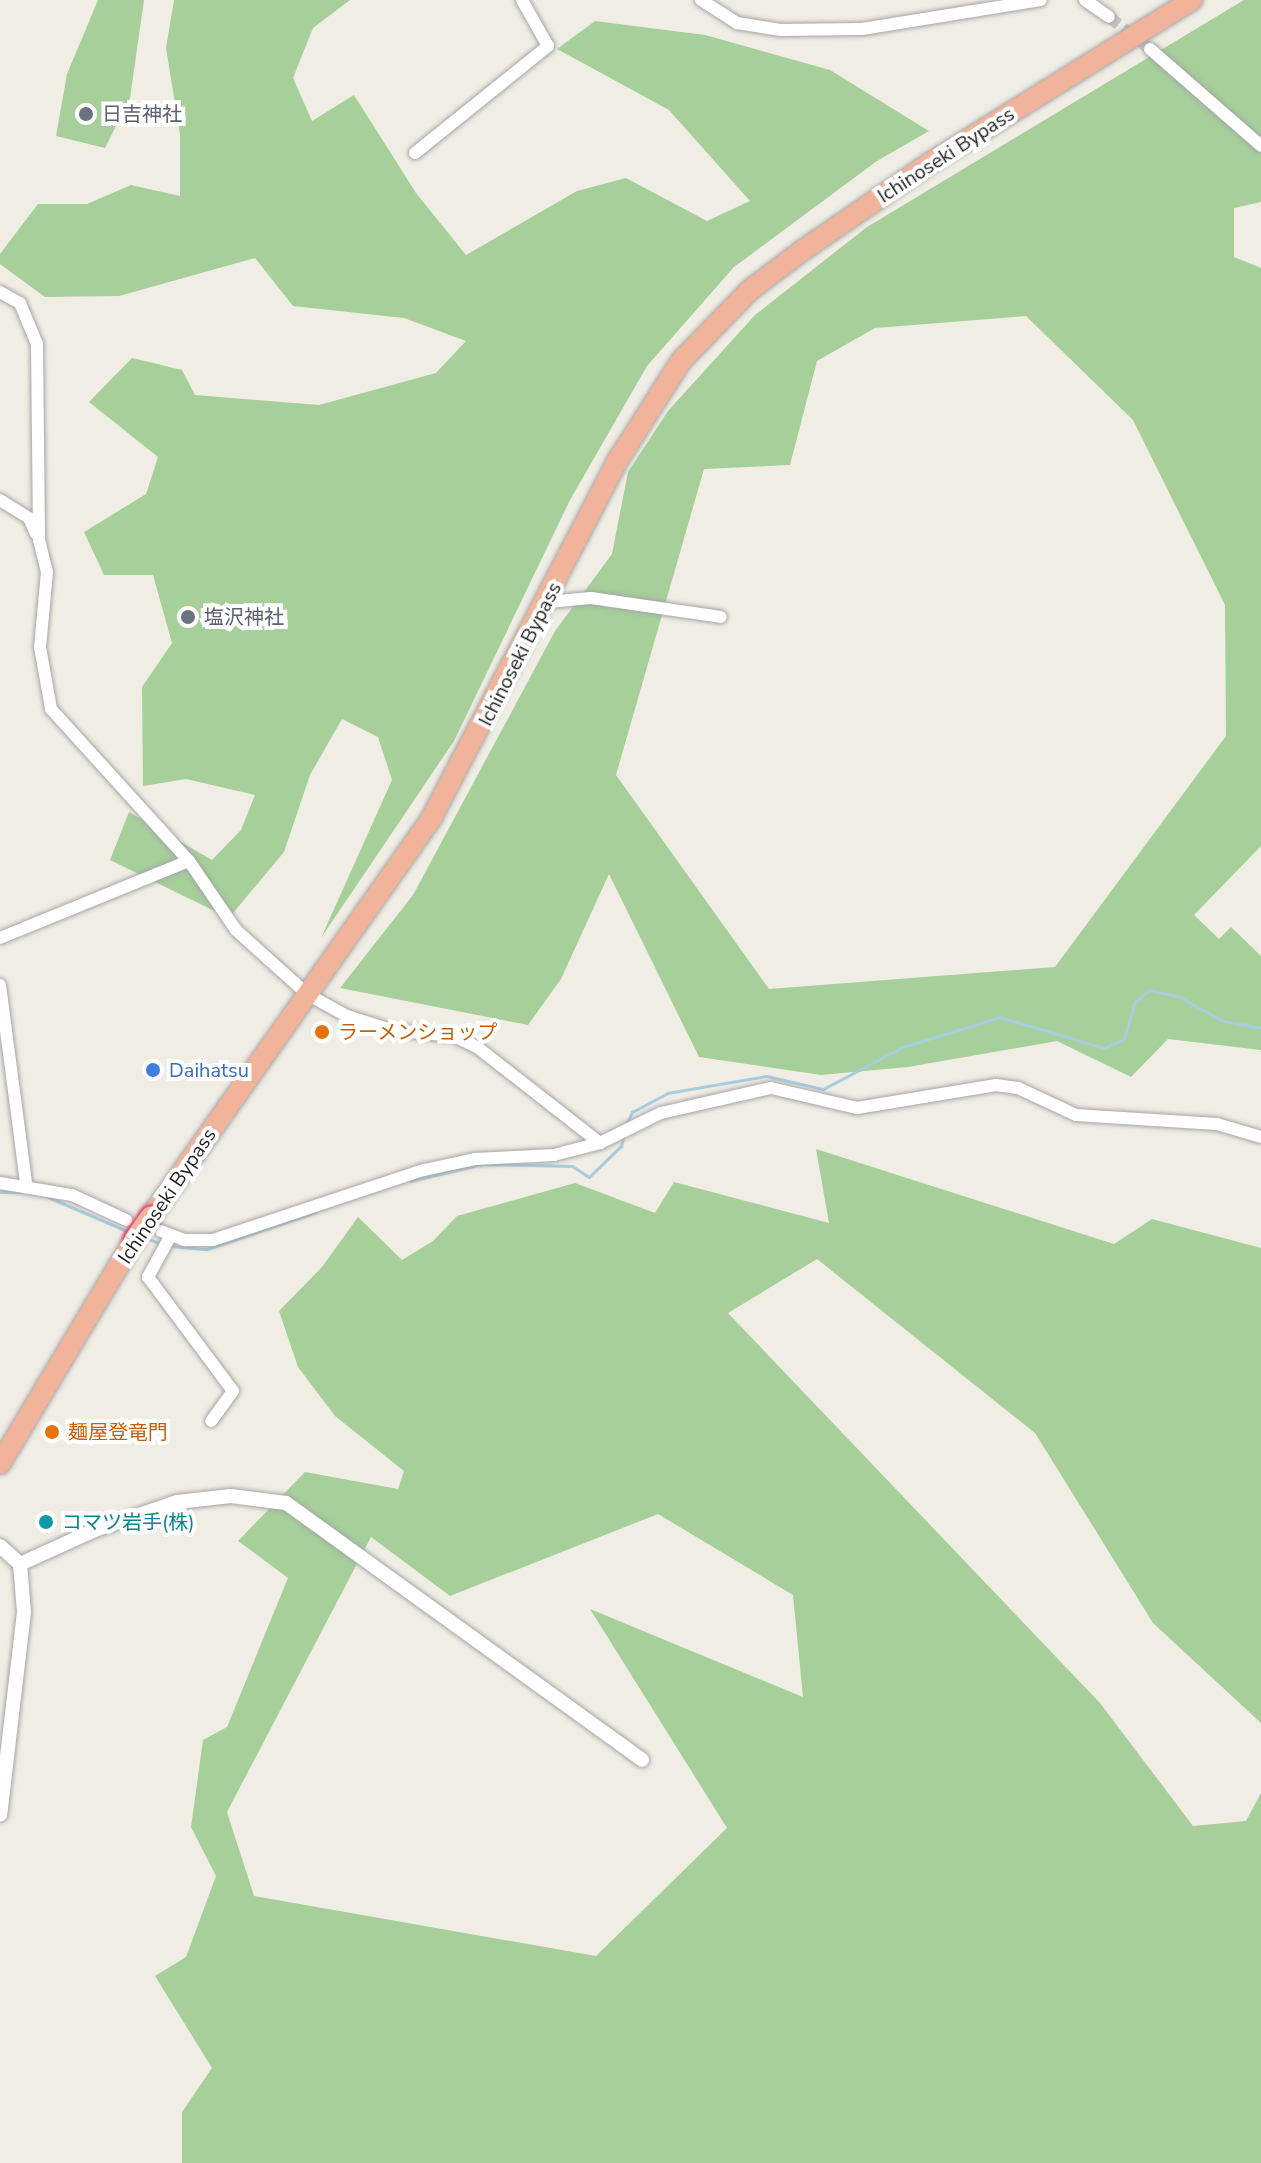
<!DOCTYPE html>
<meta charset="utf-8">
<style>
body{margin:0}
#map{position:relative;width:1261px;height:2163px;overflow:hidden;background:#f0ede5;font-family:"Nunito Sans","Noto Sans JP",sans-serif}
div>[style]{position:absolute}
.forest>*{inset:0;background:#a6cf9a}
.stream>*{height:3px;margin:-1.5px;padding:0 1.5px;transform-origin:1.5px;border-radius:1.5px;background:#a6ccdd}
.minor-tunnel>*{height:12px;margin-top:-6px;transform-origin:0;background:repeating-linear-gradient(90deg,#c6c4bd 0 12px,transparent 0 18px)}
.roads{filter:drop-shadow(0 0 2px #a6a6a6) drop-shadow(0 0 2px #a6a6a6)}
.minor>*{height:12px;margin:-6px;padding:0 6px;transform-origin:6px;border-radius:6px;background:#fff}
.tertiary>*{height:14px;margin:-7px;padding:0 7px;transform-origin:7px;border-radius:7px;background:#fff}
.trunk>*{height:20px;margin:-10px;padding:0 10px;transform-origin:10px;border-radius:10px;background:#f1b49a}
.bridges{filter:drop-shadow(0 0 2px #da2556) drop-shadow(0 0 2px #da2556)}
.trunk-bridge>*{height:20px;margin:-10px;padding:0 10px;transform-origin:10px;border-radius:10px;background:#f1b49a}
.dots>*{width:22px;height:22px;translate:-50% -50%;box-sizing:border-box;border:4px solid #fff;border-radius:50%}
span{translate:-50% -50%;white-space:nowrap;text-align:center;line-height:1.15;-webkit-text-stroke:8px #fff;paint-order:stroke}
.worship-label{font-size:20px;color:#5b616d}
.left{translate:0 -50%;text-align:left}
.street-label{font-size:20px;color:#1f1f1f}
.food-label{font-size:20px;color:#c56008}
.shop-label{font-size:20px;color:#366cbe}
.culture-label{font-size:20px;color:#0d838f}
</style>
<div id="map">
<div class="forest">
<div style="clip-path:polygon(98px 0,144px 0,130px 98px,105px 148px,56px 136px,67px 74px)"></div>
<div style="clip-path:polygon(174px 0,350px 0,313px 28px,293px 78px,312px 121px,354px 95px,416px 193px,466px 255px,577px 191px,626px 178px,707px 221px,750px 201px,669px 110px,557px 49px,595px 21px,705px 35px,830px 70px,929px 131px,877px 161px,734px 267px,647px 366px,570px 500px,454px 741px,321px 938px,392px 780px,378px 737px,342px 719px,310px 775px,284px 852px,229px 918px,110px 860px,129px 812px,212px 860px,241px 830px,255px 795px,186px 779px,143px 786px,142px 687px,172px 643px,153px 575px,104px 575px,84px 532px,146px 494px,158px 457px,89px 402px,132px 358px,182px 370px,195px 395px,319px 405px,436px 373px,466px 341px,404px 318px,293px 306px,255px 258px,119px 296px,45px 297px,0 264px,0 254px,38px 204px,87px 204px,131px 185px,180px 196px,180px 134px,166px 48px)"></div>
<div style="clip-path:polygon(evenodd,1244px 0,1261px 0,1261px 136px,1252px 140px,1261px 151px,1261px 202px,1234px 208px,1234px 257px,1261px 268px,1261px 846px,1194px 915px,1219px 939px,1231px 927px,1261px 956px,1261px 1050px,1168px 1039px,1131px 1077px,1057px 1041px,908px 1067px,821px 1075px,699px 1057px,609px 874px,561px 979px,528px 1025px,340px 988px,413px 895px,555px 631px,612px 554px,628px 472px,668px 411px,755px 315px,867px 227px,1244px 0,1026px 316px,1133px 420px,1225px 605px,1226px 736px,1055px 967px,769px 989px,616px 775px,704px 469px,790px 465px,817px 361px,875px 328px,1026px 316px)"></div>
<div style="clip-path:polygon(evenodd,816px 1149px,1114px 1244px,1152px 1219px,1261px 1248px,1261px 1723px,1153px 1623px,1035px 1433px,817px 1259px,728px 1313px,1100px 1703px,1193px 1826px,1246px 1821px,1261px 1793px,1261px 2163px,182px 2163px,182px 2112px,212px 2068px,155px 1976px,186px 1957px,216px 1876px,191px 1827px,203px 1740px,227px 1727px,288px 1578px,238px 1541px,305px 1472px,398px 1489px,404px 1471px,335px 1416px,298px 1367px,279px 1311px,322px 1267px,358px 1217px,402px 1260px,433px 1241px,457px 1216px,575px 1183px,655px 1213px,674px 1182px,829px 1223px,816px 1149px,658px 1514px,793px 1595px,803px 1697px,590px 1609px,727px 1828px,596px 1956px,254px 1896px,227px 1812px,371px 1537px,450px 1596px,658px 1514px)"></div>
</div>
<div class="stream">
<div style="left:625px;top:1127px;width:17px;rotate:-65deg"></div>
<div style="left:632px;top:1112px;width:40px;rotate:-28deg"></div>
<div style="left:667px;top:1093px;width:100px;rotate:-9.7deg"></div>
<div style="left:766px;top:1076px;width:58px;rotate:12.8deg"></div>
<div style="left:823px;top:1089px;width:90px;rotate:-27.7deg"></div>
<div style="left:903px;top:1047px;width:102px;rotate:-17.2deg"></div>
<div style="left:1000px;top:1017px;width:109px;rotate:16.6deg"></div>
<div style="left:1104px;top:1048px;width:22px;rotate:-24deg"></div>
<div style="left:1124px;top:1039px;width:37px;rotate:-74deg"></div>
<div style="left:1134px;top:1003px;width:20px;rotate:-41deg"></div>
<div style="left:1149px;top:990px;width:30px;rotate:12deg"></div>
<div style="left:1178px;top:996px;width:51px;rotate:29.1deg"></div>
<div style="left:1223px;top:1021px;width:39px;rotate:10deg"></div>
<div style="left:410px;top:1181px;width:74px;rotate:-13.3deg"></div>
<div style="left:482px;top:1164px;width:90px;rotate:1.3deg"></div>
<div style="left:572px;top:1166px;width:20px;rotate:33deg"></div>
<div style="left:589px;top:1177px;width:45px;rotate:-44.1deg"></div>
<div style="left:621px;top:1146px;width:11px;rotate:-75deg"></div>
<div style="left:0;top:1192px;width:21px"></div>
<div style="left:48px;top:1197px;width:88px;rotate:23.4deg"></div>
<div style="left:143px;top:1237px;width:20px;rotate:20deg"></div>
<div style="left:170px;top:1246px;width:37px;rotate:5deg"></div>
<div style="left:207px;top:1249px;width:115px;rotate:-18.7deg"></div>
</div>
<div class="minor-tunnel">
<div style="left:1109px;top:17px;width:52px;rotate:38deg"></div>
</div>
<div class="roads">
<div class="minor">
<div style="left:701px;top:0;width:43px;rotate:32.6deg"></div>
<div style="left:737px;top:23px;width:44px;rotate:9.2deg"></div>
<div style="left:780px;top:30px;width:82px;rotate:-0.7deg"></div>
<div style="left:862px;top:29px;width:181px;rotate:-9.2deg"></div>
<div style="left:1085px;top:0;width:29px;rotate:35deg"></div>
<div style="left:1150px;top:49px;width:147px;rotate:41.1deg"></div>
<div style="left:415px;top:153px;width:171px;rotate:-38.8deg"></div>
<div style="left:548px;top:46px;width:53px;rotate:-119.5deg"></div>
<div style="left:0;top:292px;width:23px;rotate:29deg"></div>
<div style="left:20px;top:303px;width:44px;rotate:67.5deg"></div>
<div style="left:37px;top:344px;width:196px;rotate:89.4deg"></div>
<div style="left:39px;top:540px;width:33px;rotate:76deg"></div>
<div style="left:47px;top:572px;width:75px;rotate:95.3deg"></div>
<div style="left:40px;top:647px;width:63px;rotate:79.9deg"></div>
<div style="left:51px;top:709px;width:205px;rotate:47.8deg"></div>
<div style="left:189px;top:861px;width:83px;rotate:55.7deg"></div>
<div style="left:236px;top:930px;width:96px;rotate:42deg"></div>
<div style="left:307px;top:994px;width:46px;rotate:28.8deg"></div>
<div style="left:347px;top:1016px;width:46px;rotate:17.7deg"></div>
<div style="left:391px;top:1030px;width:63px;rotate:5.4deg"></div>
<div style="left:454px;top:1036px;width:25px;rotate:26deg"></div>
<div style="left:477px;top:1047px;width:156px;rotate:38deg"></div>
<div style="left:0;top:500px;width:34px;rotate:32deg"></div>
<div style="left:29px;top:518px;width:17px;rotate:66deg"></div>
<div style="left:548px;top:602px;width:43px;rotate:-5.3deg"></div>
<div style="left:591px;top:598px;width:131px;rotate:8.3deg"></div>
<div style="left:0;top:938px;width:204px;rotate:-22.2deg"></div>
<div style="left:0;top:985px;width:200px;rotate:82.5deg"></div>
<div style="left:0;top:1183px;width:73px;rotate:9.5deg"></div>
<div style="left:72px;top:1195px;width:60px;rotate:24.8deg"></div>
<div style="left:161px;top:1231px;width:26px;rotate:21deg"></div>
<div style="left:185px;top:1240px;width:28px"></div>
<div style="left:213px;top:1240px;width:222px;rotate:-18.4deg"></div>
<div style="left:424px;top:1170px;width:52px;rotate:-12.2deg"></div>
<div style="left:475px;top:1159px;width:79px;rotate:-2.9deg"></div>
<div style="left:554px;top:1155px;width:48px;rotate:-14.6deg"></div>
<div style="left:600px;top:1143px;width:68px;rotate:-26.2deg"></div>
<div style="left:661px;top:1113px;width:113px;rotate:-12.8deg"></div>
<div style="left:771px;top:1088px;width:88px;rotate:13.1deg"></div>
<div style="left:857px;top:1108px;width:141px;rotate:-9.4deg"></div>
<div style="left:996px;top:1085px;width:22px;rotate:8deg"></div>
<div style="left:1018px;top:1088px;width:64px;rotate:25deg"></div>
<div style="left:1076px;top:1115px;width:141px;rotate:3.7deg"></div>
<div style="left:1217px;top:1124px;width:46px;rotate:16.5deg"></div>
<div style="left:171px;top:1235px;width:48px;rotate:118.7deg"></div>
<div style="left:148px;top:1277px;width:142px;rotate:53.3deg"></div>
<div style="left:233px;top:1391px;width:37px;rotate:126deg"></div>
</div>
<div class="tertiary">
<div style="left:0;top:1546px;width:27px;rotate:42deg"></div>
<div style="left:20px;top:1564px;width:48px;rotate:85.2deg"></div>
<div style="left:24px;top:1612px;width:204px;rotate:96.7deg"></div>
<div style="left:20px;top:1564px;width:82px;rotate:-24.4deg"></div>
<div style="left:95px;top:1530px;width:87px;rotate:-18.9deg"></div>
<div style="left:177px;top:1502px;width:54px;rotate:-6.3deg"></div>
<div style="left:231px;top:1496px;width:55px;rotate:7.3deg"></div>
<div style="left:286px;top:1503px;width:439px;rotate:35.8deg"></div>
</div>
<div class="trunk">
<div style="left:151px;top:1216px;width:488px;rotate:-54.8deg"></div>
<div style="left:432px;top:817px;width:403px;rotate:-62.5deg"></div>
<div style="left:618px;top:460px;width:117px;rotate:-57.5deg"></div>
<div style="left:681px;top:361px;width:99px;rotate:-45.8deg"></div>
<div style="left:750px;top:290px;width:66px;rotate:-37deg"></div>
<div style="left:803px;top:250px;width:154px;rotate:-34.4deg"></div>
<div style="left:930px;top:163px;width:309px;rotate:-31.9deg"></div>
<div style="left:0;top:1464px;width:261px;rotate:-59.1deg"></div>
</div>
</div>
<div class="bridges">
<div class="trunk-bridge">
<div style="left:134px;top:1240px;width:29px;rotate:-55deg"></div>
</div>
</div>
<div class="dots">
<div style="left:86px;top:114px;background:#6b7280"></div>
<div style="left:188px;top:617px;background:#6b7280"></div>
<div style="left:322px;top:1032px;background:#e8710a"></div>
<div style="left:153px;top:1070px;background:#3f7fe0"></div>
<div style="left:52px;top:1432px;background:#e8710a"></div>
<div style="left:46px;top:1522px;background:#0f9aa8"></div>
</div>
<div class="worship-label">
<span class="left" style="left:102px;top:114px">日吉神社</span>
<span class="left" style="left:204px;top:617px">塩沢神社</span>
</div>
<div class="street-label">
<span style="left:946px;top:155px;rotate:-33deg">Ichinoseki Bypass</span>
<span style="left:520px;top:654px;rotate:-63deg">Ichinoseki Bypass</span>
<span style="left:167px;top:1196px;rotate:-56deg">Ichinoseki Bypass</span>
</div>
<div class="food-label">
<span class="left" style="left:338px;top:1032px">ラーメンショップ</span>
<span class="left" style="left:68px;top:1432px">麺屋登竜門</span>
</div>
<div class="shop-label">
<span class="left" style="left:169px;top:1070px">Daihatsu</span>
</div>
<div class="culture-label">
<span class="left" style="left:62px;top:1522px">コマツ岩手(株)</span>
</div>
</div>
